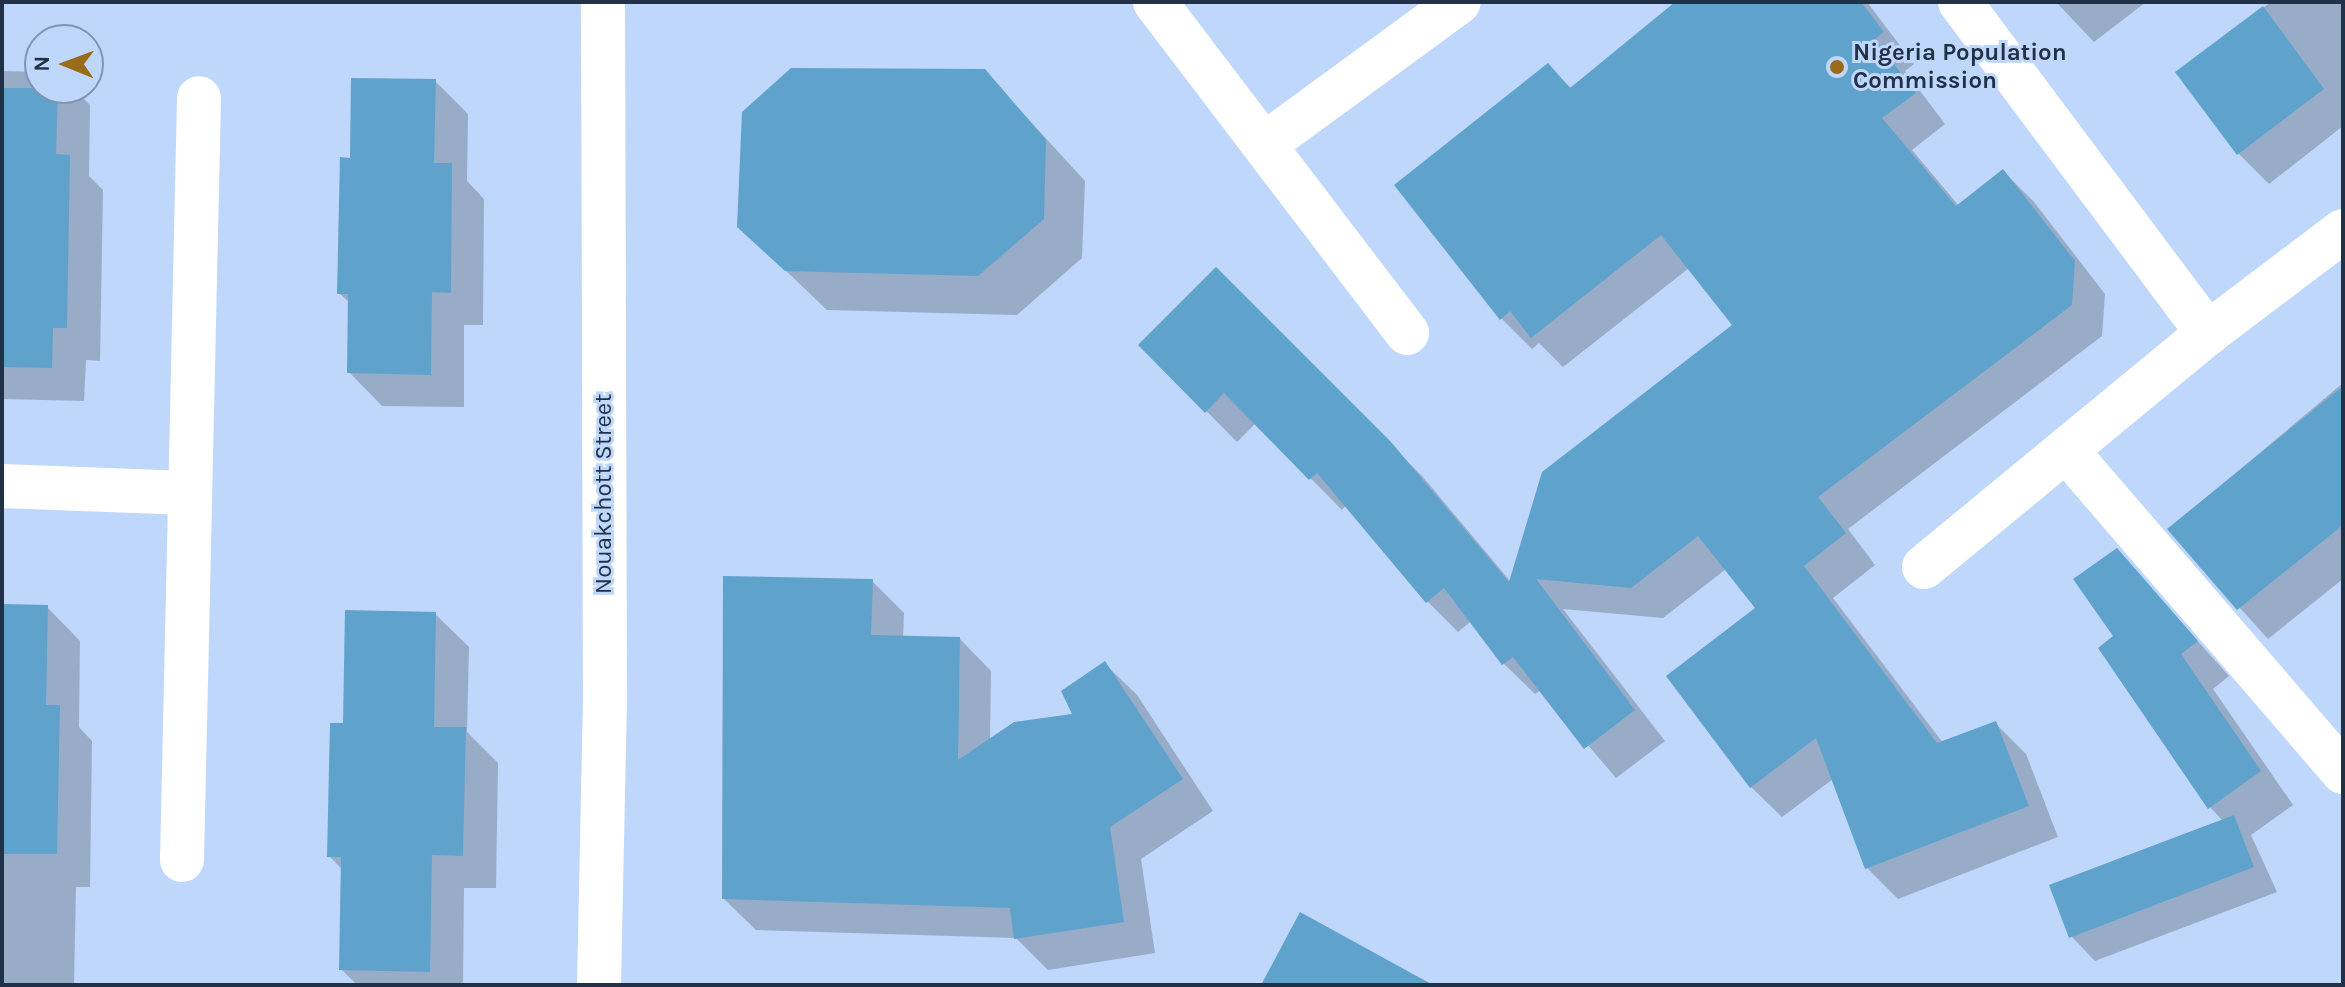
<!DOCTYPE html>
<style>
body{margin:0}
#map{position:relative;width:2345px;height:987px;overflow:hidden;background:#bed7fa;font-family:Karla,sans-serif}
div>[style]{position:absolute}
.shadow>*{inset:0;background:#0003}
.building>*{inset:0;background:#5fa2cc}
.minor>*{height:44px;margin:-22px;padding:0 22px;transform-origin:22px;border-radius:22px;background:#fff}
.dots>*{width:22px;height:22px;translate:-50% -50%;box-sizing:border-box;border:4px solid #bed7fa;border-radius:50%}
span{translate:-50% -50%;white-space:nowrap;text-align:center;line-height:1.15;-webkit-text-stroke:6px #bed7fa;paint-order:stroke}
.poi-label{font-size:24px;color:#213148;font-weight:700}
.left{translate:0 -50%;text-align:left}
.street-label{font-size:24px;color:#213148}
.frame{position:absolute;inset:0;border:4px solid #213148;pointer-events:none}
.north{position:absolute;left:24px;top:24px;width:80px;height:80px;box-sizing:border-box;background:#bed7fa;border:2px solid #7f95b3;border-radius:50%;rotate:271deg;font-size:22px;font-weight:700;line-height:32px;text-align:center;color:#213148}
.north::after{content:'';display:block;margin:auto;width:28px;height:36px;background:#996c1b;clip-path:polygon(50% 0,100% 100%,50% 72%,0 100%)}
</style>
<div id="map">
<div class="shadow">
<div style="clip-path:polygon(1678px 2px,1867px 2px,1914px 64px,1905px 71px,1945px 124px,1912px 150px,1959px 206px,2003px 171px,2034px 202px,2105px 294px,2102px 336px,1848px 529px,1875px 565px,1833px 598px,1943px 743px,1995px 723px,2026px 754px,2058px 837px,1898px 899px,1867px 868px,1833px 779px,1782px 817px,1751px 787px,1757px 609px,1726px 569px,1663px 618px,1563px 609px,1665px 741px,1616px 778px,1541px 690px,1535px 694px,1504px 664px,1471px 621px,1458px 632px,1427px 601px,1346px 505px,1342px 510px,1256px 423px,1237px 442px,1141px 345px,1216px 270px,1422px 476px,1511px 582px,1735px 326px,1689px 268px,1563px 367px,1539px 343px,1532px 349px,1501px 318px,1547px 65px,1572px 89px)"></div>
<div style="clip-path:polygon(2056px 2px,2146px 2px,2094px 42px)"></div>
<div style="clip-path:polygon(2271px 2px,2343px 2px,2343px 126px,2269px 184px,2239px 154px,2178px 72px)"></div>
<div style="clip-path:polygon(2px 71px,40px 72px,40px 88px,73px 88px,90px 105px,89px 176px,103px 190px,100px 361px,86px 360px,84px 401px,2px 399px)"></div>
<div style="clip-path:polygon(984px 71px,1085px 181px,1082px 258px,1017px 315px,827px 310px,739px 226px)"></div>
<div style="clip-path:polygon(435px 81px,468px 114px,467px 181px,484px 199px,483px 325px,464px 325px,464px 407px,382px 406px,349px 372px,350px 303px,339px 293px,352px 160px)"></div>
<div style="clip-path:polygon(2343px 383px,2343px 579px,2268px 639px,2169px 529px)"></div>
<div style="clip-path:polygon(2117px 551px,2229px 676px,2213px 689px,2293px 805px,2251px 835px,2277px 892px,2095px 961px,2071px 936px,2223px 821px,2210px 807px,2115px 637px)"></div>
<div style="clip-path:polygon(872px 581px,904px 613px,903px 638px,960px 639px,991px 671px,990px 741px,1075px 715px,1105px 664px,1137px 695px,1213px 811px,1141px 859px,1155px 953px,1048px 970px,1016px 938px,756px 930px,724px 899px)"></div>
<div style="clip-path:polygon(2px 606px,47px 607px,80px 641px,79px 727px,92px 741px,90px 887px,76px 887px,74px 985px,2px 985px)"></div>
<div style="clip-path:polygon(435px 614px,469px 647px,467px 732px,498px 763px,496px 888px,464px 888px,463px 985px,357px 985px,341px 969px,343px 870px,329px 856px,345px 725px)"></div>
</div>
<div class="building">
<div style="clip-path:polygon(1675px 2px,1861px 2px,1884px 32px,1875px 39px,1916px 93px,1882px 118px,1956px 206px,2003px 169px,2075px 261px,2072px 305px,1818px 497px,1846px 533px,1804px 566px,1937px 743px,1996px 721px,2029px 806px,1865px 869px,1816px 738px,1750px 788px,1666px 676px,1755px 608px,1698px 536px,1631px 588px,1536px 579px,1635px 710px,1584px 749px,1513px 657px,1502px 665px,1444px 588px,1426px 603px,1317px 473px,1309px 480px,1224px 393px,1205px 413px,1138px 345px,1216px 267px,1391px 442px,1509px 582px,1542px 472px,1732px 325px,1661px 235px,1531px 338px,1510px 311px,1500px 320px,1394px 185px,1548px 63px,1570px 88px)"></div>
<div style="clip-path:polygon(2263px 6px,2324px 89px,2237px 155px,2175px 72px)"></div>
<div style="clip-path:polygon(791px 68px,985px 69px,1046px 140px,1044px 219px,978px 276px,785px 271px,737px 227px,742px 112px)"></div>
<div style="clip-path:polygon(351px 78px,436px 79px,434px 163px,452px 163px,451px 293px,432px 292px,431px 375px,347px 373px,348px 294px,337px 294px,340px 157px,350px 158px)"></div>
<div style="clip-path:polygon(2px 88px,58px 88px,56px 154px,70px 155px,67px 328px,53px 328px,52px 368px,2px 367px)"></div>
<div style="clip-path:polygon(2343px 386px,2343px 525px,2237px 610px,2167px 529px)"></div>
<div style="clip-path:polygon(2117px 548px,2198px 641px,2181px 654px,2261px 771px,2208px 809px,2098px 648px,2113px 636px,2073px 579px)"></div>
<div style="clip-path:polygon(723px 576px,873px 579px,871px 635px,960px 637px,958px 760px,1014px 722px,1072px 714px,1061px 691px,1105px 661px,1183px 779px,1110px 827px,1124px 922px,1014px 939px,1010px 908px,722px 899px)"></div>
<div style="clip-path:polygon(2px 604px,48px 605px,46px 705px,60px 705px,57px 854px,2px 854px)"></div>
<div style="clip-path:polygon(345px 610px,436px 612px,434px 727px,466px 727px,463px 856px,432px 855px,430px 972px,339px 970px,341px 857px,327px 857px,330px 723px,343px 723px)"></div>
<div style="clip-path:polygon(2234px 815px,2254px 867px,2069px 938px,2049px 885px)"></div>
<div style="clip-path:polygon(1300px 912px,1433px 985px,1261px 985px)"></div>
</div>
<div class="minor">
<div style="left:1155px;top:2px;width:416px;rotate:52.7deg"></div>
<div style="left:1960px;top:2px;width:414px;rotate:53.2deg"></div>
<div style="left:1265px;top:144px;width:240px;rotate:-36.2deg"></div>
<div style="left:2066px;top:450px;width:425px;rotate:49.3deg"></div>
<div style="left:2px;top:486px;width:185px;rotate:2.2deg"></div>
<div style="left:1924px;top:567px;width:368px;rotate:-39.5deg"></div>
<div style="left:2208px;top:333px;width:169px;rotate:-37.1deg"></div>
<div style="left:182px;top:860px;width:762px;rotate:-88.72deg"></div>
<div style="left:599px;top:985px;width:278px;rotate:-88.8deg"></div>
<div style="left:605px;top:707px;width:705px;rotate:-90.16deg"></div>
</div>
<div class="dots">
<div style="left:1837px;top:67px;background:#996c1b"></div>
</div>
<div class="poi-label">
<span class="left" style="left:1853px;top:67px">Nigeria Population<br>Commission</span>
</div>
<div class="street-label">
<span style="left:604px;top:494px;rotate:-90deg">Nouakchott Street</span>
</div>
<div class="frame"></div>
<div class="north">N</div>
</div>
